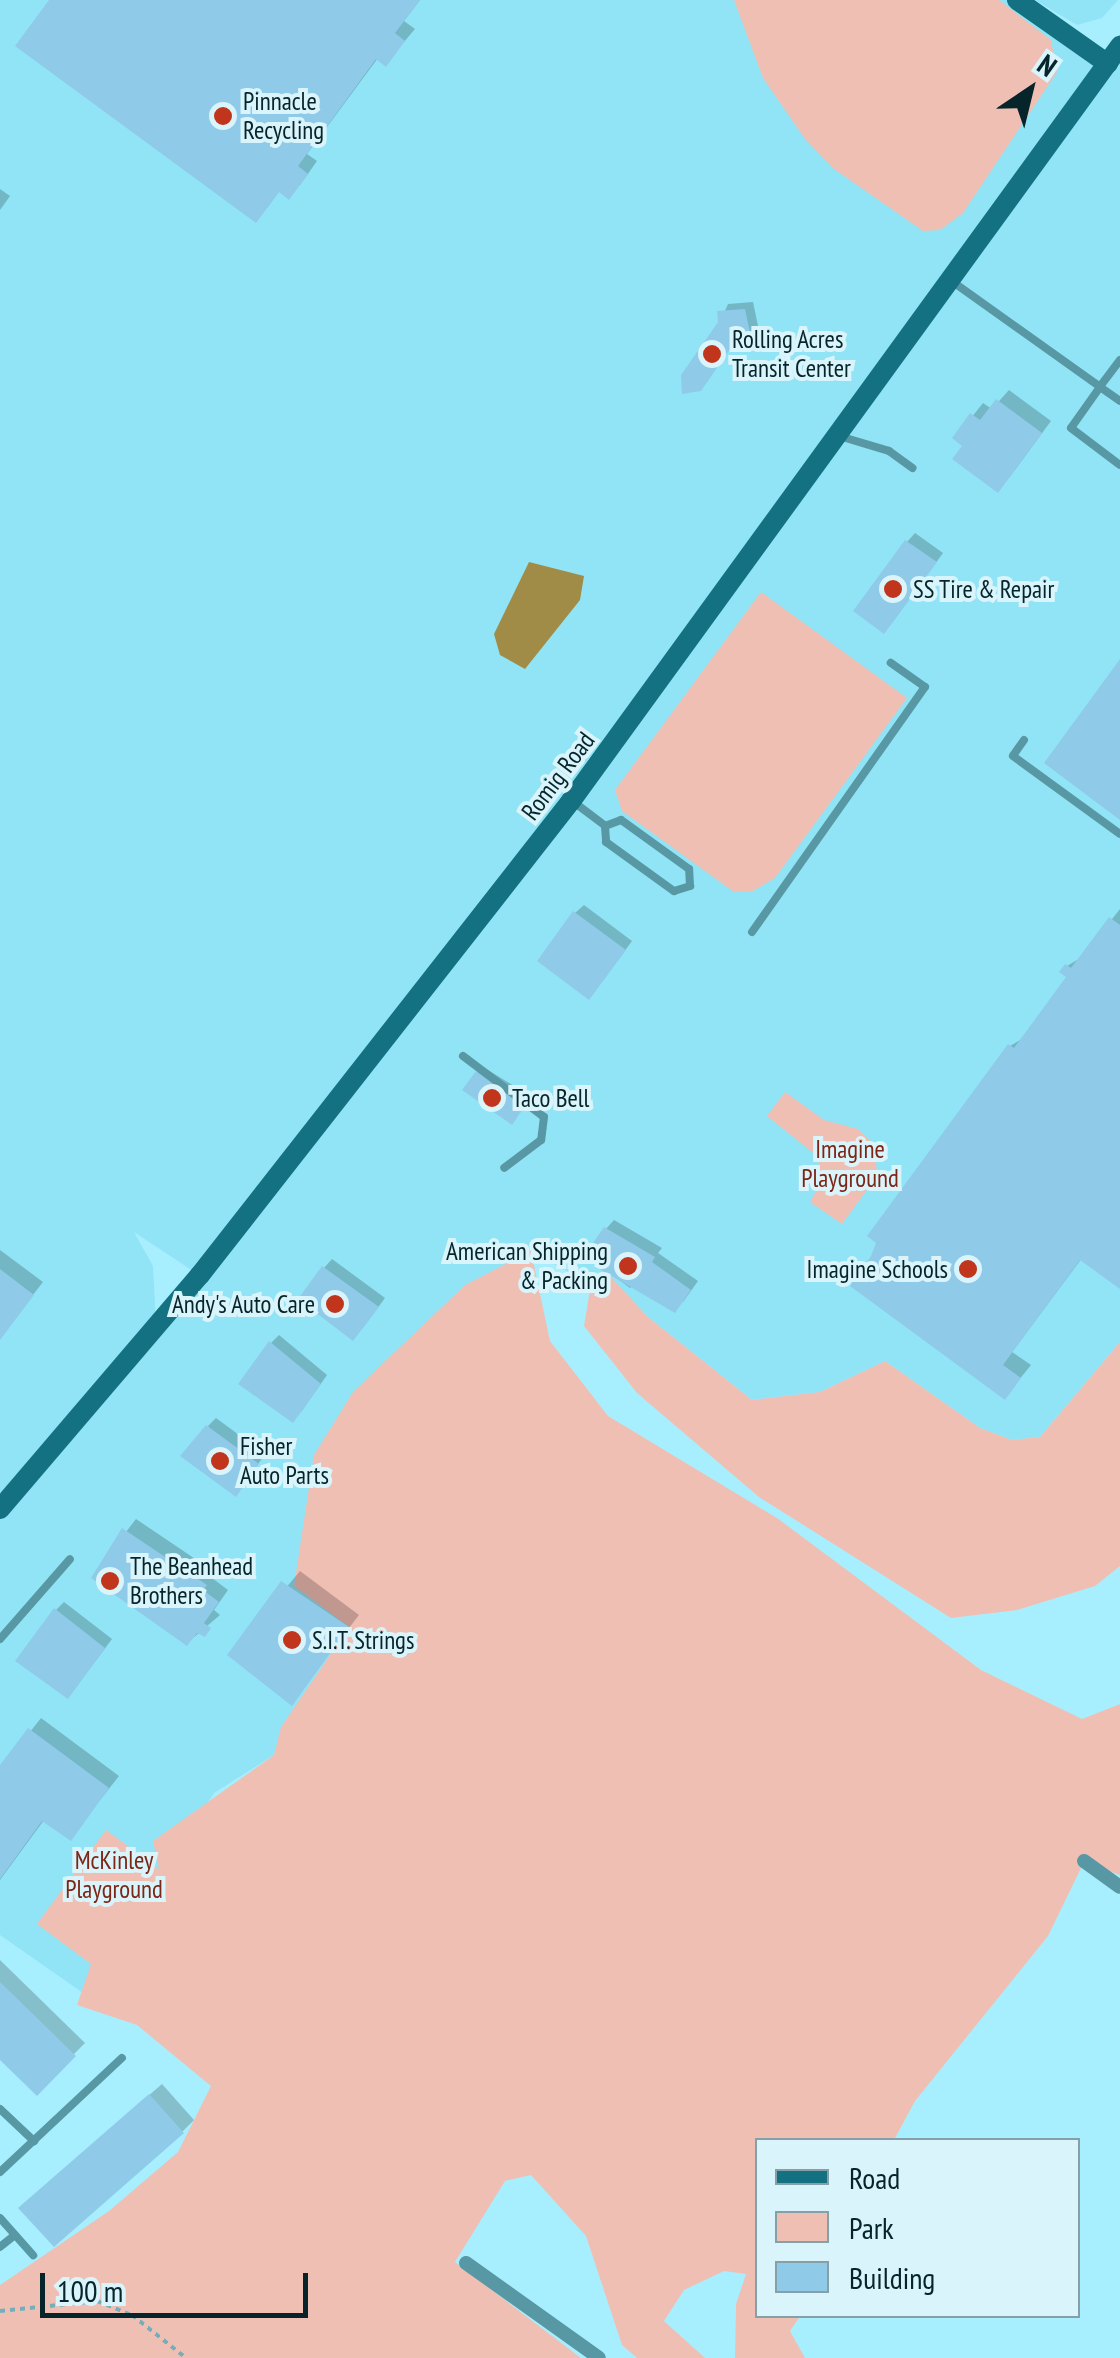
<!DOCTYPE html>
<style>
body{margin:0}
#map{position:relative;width:1120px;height:2358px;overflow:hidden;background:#a7efff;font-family:"PT Sans Narrow",sans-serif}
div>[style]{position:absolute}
.built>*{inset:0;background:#90e4f5}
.green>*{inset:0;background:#f0bfb4}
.water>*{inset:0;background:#a18c47}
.shadow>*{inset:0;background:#0003}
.building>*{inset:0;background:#90cae9}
.path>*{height:4px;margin-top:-2px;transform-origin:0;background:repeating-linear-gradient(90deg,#73aebb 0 5px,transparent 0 10px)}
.lane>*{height:8px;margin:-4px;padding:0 4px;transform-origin:4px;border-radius:4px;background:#5898a5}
.street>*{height:14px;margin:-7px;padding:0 7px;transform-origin:7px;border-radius:7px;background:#5898a5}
.secondary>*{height:20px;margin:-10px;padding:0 10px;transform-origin:10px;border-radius:10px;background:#147181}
.dots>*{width:28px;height:28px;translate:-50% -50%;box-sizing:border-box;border:5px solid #d9f4fa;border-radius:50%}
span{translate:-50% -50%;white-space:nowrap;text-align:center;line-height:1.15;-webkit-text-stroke:8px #d9f4fa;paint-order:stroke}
.poi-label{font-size:25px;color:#06252b}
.left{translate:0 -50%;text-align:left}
.right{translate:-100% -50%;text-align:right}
.street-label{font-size:25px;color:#06252b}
.park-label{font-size:25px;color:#7c2616}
.legend{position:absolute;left:755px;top:2138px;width:325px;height:180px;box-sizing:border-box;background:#d9f4fa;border:2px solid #85a1a7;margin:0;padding:12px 18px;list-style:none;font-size:30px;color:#06252b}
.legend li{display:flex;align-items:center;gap:20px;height:50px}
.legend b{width:50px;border:2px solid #85a1a7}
.north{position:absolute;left:980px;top:40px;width:100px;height:100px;-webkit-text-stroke:8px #d9f4fa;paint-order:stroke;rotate:35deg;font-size:28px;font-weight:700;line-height:40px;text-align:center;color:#06252b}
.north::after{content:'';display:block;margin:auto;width:35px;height:45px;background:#06252b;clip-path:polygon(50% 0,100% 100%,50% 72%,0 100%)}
.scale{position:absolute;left:40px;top:2273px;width:268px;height:45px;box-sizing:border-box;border:5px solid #06252b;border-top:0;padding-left:12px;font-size:30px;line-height:35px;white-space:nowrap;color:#06252b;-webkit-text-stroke:8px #d9f4fa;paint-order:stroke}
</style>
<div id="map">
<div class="built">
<div style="clip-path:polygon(evenodd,0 0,1017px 0,1107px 64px,1120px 46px,1120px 1342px,1040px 1437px,1012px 1440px,980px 1428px,885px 1361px,820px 1392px,752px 1400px,648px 1317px,611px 1278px,591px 1284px,531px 1252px,465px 1285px,368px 1636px,274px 1755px,214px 1793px,83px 1993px,0 1935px,0 0,134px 1232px,199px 1275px,156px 1324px,153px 1266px,134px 1232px)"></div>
<div style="clip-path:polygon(1035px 0,1118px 0,1102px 18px,1077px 25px)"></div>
</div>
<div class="green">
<div style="clip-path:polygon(734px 0,999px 0,1051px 40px,1057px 72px,963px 213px,940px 230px,923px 231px,834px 169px,805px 139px,763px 78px)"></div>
<div style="clip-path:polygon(761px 592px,907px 698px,775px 878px,751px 892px,734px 892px,622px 811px,615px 790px)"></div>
<div style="clip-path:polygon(785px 1092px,824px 1120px,858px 1129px,875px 1145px,877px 1176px,842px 1224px,810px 1202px,822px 1180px,817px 1156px,767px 1116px)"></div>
<div style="clip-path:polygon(531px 1251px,550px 1341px,608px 1416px,777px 1518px,981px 1670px,1082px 1719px,1120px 1704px,1120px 1875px,1084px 1862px,1048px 1936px,915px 2101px,894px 2140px,758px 2140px,758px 2316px,800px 2316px,790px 2331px,805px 2358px,735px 2358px,736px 2304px,746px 2274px,724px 2271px,684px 2290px,664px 2321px,705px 2358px,637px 2358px,622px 2345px,586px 2236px,531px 2175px,505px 2181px,455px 2262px,581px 2358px,0 2358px,0 2285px,109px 2211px,178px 2152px,211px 2086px,137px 2025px,77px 2005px,91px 1964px,37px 1924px,106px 1830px,159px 1869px,153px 1841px,274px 1755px,281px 1727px,349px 1627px,294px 1586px,314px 1455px,353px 1392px,465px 1285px)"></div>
<div style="clip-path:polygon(611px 1277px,648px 1317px,752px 1400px,820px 1392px,885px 1361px,980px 1428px,1012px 1440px,1040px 1437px,1120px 1342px,1120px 1566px,1095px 1586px,1017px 1610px,951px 1618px,759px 1497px,637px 1393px,584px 1326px,591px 1284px)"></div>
</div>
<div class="water">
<div style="clip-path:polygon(529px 562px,584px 576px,580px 600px,525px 669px,500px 655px,494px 634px)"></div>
</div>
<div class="shadow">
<div style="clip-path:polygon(52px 0,420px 0,404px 21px,415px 29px,386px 63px,378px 58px,307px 154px,317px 161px,300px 185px,280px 190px,267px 208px)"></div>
<div style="clip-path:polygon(0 189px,10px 196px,0 210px)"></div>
<div style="clip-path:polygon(753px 302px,758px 326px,749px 334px,739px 336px,720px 322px,728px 304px)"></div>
<div style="clip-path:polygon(1009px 390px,1051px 421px,1009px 478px,955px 438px,983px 403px,992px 409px)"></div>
<div style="clip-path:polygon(915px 533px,943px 553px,892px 623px,907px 542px)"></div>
<div style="clip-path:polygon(584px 905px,632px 941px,597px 988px,575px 913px)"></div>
<div style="clip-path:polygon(1120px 909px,1120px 1285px,1082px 1258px,1012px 1352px,1031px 1365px,1005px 1397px,853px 1286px,1010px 1046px,1025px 1037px,1069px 976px,1067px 966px,1082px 957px)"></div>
<div style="clip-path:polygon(483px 1067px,532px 1097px,512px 1122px,474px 1076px)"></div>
<div style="clip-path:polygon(614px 1220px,662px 1248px,658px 1253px,698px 1281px,683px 1302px,636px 1282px,630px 1288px,601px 1267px,606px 1229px)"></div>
<div style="clip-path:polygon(0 1250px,43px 1282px,0 1337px)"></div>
<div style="clip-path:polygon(332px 1259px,385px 1298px,361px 1330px,324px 1268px)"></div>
<div style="clip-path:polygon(279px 1335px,327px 1375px,301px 1412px,271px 1343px)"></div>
<div style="clip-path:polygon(216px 1418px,265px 1454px,244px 1485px,208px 1426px)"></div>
<div style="clip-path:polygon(136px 1519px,216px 1573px,212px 1578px,228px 1590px,214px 1610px,220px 1615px,187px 1643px,95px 1572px)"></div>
<div style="clip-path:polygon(300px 1571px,359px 1615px,292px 1702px,231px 1654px)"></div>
<div style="clip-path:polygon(64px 1602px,112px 1639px,76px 1687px,56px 1610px)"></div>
<div style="clip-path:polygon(41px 1718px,119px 1776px,71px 1837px,44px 1820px,0 1880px,0 1770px)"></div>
<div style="clip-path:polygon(0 1960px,85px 2043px,36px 2092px,0 2057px)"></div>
<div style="clip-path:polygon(162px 2084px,194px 2120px,183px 2131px,33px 2196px)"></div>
</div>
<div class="building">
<div style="clip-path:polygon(49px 0,420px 0,395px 33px,405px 41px,386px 67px,376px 59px,298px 166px,308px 174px,289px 200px,279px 192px,256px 223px,15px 46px)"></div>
<div style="clip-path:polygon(745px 309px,751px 337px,737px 339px,701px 391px,682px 394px,681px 375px,718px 322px,717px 311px)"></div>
<div style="clip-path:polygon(996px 399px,1042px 433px,998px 493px,952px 459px,962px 446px,952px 438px,970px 413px,980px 420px)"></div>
<div style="clip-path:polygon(905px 540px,937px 562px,884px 634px,853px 611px)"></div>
<div style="clip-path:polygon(1120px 659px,1120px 820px,1044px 763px)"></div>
<div style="clip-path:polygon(573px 911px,626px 950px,589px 1000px,537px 961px)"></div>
<div style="clip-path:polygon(1109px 917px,1120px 925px,1120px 1289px,1080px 1260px,1003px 1365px,1021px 1378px,1005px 1400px,850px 1286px,871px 1256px,876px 1243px,867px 1236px,1008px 1044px,1014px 1048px,1066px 977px,1059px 972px,1065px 964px,1071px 968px)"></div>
<div style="clip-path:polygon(476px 1071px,525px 1106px,512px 1125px,462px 1090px)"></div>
<div style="clip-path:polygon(604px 1227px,655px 1257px,652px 1262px,691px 1290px,675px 1313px,598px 1268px,603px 1261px,588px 1250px)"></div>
<div style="clip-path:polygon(322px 1266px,379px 1307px,353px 1341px,298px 1299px)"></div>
<div style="clip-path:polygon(0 1269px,34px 1295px,0 1340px)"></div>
<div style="clip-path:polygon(269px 1341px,321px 1384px,293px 1423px,238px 1384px)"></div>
<div style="clip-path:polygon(206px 1425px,259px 1464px,236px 1497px,180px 1456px)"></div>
<div style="clip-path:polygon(122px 1528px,207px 1585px,203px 1590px,219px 1602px,204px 1623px,211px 1628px,205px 1637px,197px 1633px,187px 1646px,91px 1578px)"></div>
<div style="clip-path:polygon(281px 1581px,349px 1627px,292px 1706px,227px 1655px)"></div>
<div style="clip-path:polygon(54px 1608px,105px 1648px,68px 1699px,15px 1661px)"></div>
<div style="clip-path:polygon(28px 1728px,109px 1788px,71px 1841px,42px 1821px,0 1879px,0 1765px)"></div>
<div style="clip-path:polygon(0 1982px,76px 2056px,37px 2096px,0 2060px)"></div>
<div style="clip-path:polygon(149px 2094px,184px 2133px,54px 2247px,18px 2208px)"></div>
</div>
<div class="path">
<div style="left:0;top:2311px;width:98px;rotate:-5.9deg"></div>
<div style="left:97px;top:2301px;width:38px;rotate:22deg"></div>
<div style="left:132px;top:2315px;width:69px;rotate:38.5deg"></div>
</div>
<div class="lane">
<div style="left:953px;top:282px;width:181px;rotate:35.5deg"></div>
<div style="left:1100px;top:387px;width:50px;rotate:125.3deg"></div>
<div style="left:1071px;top:428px;width:61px;rotate:37.1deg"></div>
<div style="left:1120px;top:360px;width:34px;rotate:127deg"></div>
<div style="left:1100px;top:387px;width:24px;rotate:35deg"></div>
<div style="left:839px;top:436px;width:52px;rotate:16.7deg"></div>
<div style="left:889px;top:451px;width:29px;rotate:36deg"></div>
<div style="left:1024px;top:740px;width:19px;rotate:125deg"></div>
<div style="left:1013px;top:756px;width:132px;rotate:36.1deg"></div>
<div style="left:575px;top:803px;width:38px;rotate:37deg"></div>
<div style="left:605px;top:826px;width:16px;rotate:86deg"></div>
<div style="left:606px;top:842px;width:84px;rotate:35.8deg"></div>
<div style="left:674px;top:891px;width:17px;rotate:-17deg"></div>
<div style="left:690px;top:886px;width:17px;rotate:-93deg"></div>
<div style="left:689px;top:869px;width:84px;rotate:-144.2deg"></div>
<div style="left:621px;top:820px;width:17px;rotate:159deg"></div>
<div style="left:752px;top:932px;width:300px;rotate:-54.8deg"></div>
<div style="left:925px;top:687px;width:42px;rotate:-144.8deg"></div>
<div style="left:463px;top:1056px;width:101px;rotate:37deg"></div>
<div style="left:544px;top:1117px;width:23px;rotate:97deg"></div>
<div style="left:541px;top:1140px;width:46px;rotate:142.9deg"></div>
<div style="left:0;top:1639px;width:106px;rotate:-48.8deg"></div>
<div style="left:0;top:2109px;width:47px;rotate:43.3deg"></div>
<div style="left:0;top:2172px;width:167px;rotate:-43.1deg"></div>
<div style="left:0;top:2218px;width:50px;rotate:48.3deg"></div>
<div style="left:0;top:2247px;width:19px;rotate:-39deg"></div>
</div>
<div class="street">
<div style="left:1084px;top:1861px;width:44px;rotate:35.8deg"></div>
<div style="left:466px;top:2263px;width:163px;rotate:35.5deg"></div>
</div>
<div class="secondary">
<div style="left:1017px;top:0;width:111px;rotate:35.1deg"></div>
<div style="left:0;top:1509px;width:308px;rotate:-49.5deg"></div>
<div style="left:200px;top:1275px;width:602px;rotate:-51.95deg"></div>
<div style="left:571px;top:801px;width:934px;rotate:-53.98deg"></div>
</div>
<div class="dots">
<div style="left:223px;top:116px;background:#c0351b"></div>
<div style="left:712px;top:354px;background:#c0351b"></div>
<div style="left:893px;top:589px;background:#c0351b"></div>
<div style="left:492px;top:1098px;background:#c0351b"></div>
<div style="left:628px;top:1266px;background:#c0351b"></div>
<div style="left:968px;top:1269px;background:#c0351b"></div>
<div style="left:335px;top:1304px;background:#c0351b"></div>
<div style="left:220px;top:1461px;background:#c0351b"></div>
<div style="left:110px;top:1581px;background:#c0351b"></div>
<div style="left:292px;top:1640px;background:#c0351b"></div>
</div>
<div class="poi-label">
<span class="left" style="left:243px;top:116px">Pinnacle<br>Recycling</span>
<span class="left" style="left:732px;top:354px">Rolling Acres<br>Transit Center</span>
<span class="left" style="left:913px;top:589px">SS Tire &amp; Repair</span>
<span class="left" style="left:512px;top:1098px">Taco Bell</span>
<span class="right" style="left:608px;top:1266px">American Shipping<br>&amp; Packing</span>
<span class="right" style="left:948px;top:1269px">Imagine Schools</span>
<span class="right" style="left:315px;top:1304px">Andy's Auto Care</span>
<span class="left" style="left:240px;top:1461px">Fisher<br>Auto Parts</span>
<span class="left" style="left:130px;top:1581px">The Beanhead<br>Brothers</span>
<span class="left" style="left:312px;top:1640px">S.I.T. Strings</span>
</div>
<div class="street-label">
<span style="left:558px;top:776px;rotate:-53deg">Romig Road</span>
</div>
<div class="park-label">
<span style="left:850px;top:1164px">Imagine<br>Playground</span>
<span style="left:114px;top:1875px">McKinley<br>Playground</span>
</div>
<ul class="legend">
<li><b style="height:12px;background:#147181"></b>Road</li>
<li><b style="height:28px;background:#f0bfb4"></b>Park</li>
<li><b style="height:28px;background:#90cae9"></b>Building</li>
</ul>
<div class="north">N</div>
<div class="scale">100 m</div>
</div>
